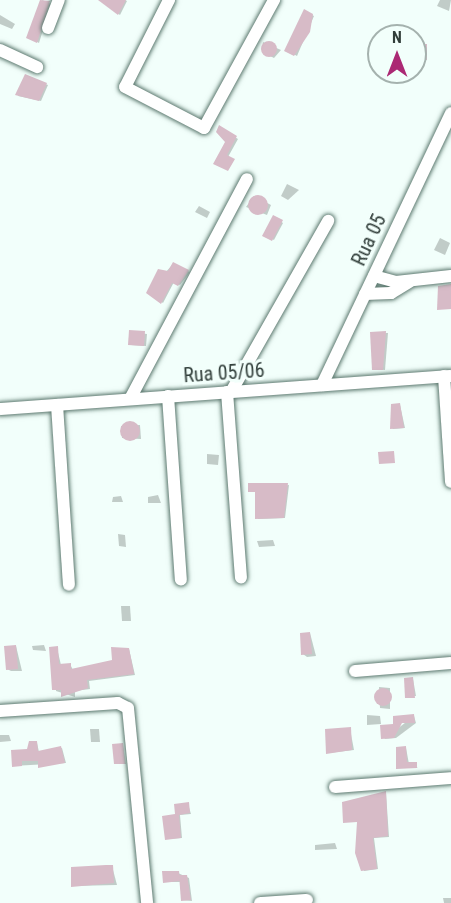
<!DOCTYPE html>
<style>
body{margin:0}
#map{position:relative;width:451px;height:903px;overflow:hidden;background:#f2fffb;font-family:"Roboto Condensed",sans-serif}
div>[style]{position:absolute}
.shadow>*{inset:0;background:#0003}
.building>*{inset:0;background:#d7bbc7}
.round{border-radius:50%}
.roads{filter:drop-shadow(0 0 2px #5d7a70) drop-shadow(0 0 2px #5d7a70)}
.minor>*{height:12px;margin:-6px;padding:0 6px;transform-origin:6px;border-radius:6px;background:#fff}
span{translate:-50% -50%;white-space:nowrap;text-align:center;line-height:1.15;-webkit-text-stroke:6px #f2fffb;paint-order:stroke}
.street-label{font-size:20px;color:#313e3a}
.north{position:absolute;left:367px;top:24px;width:60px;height:60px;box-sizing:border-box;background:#f2fffb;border:2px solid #a5b2ae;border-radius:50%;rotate:0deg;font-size:16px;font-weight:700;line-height:24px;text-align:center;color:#313e3a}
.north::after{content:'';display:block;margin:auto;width:21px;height:27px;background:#ab2974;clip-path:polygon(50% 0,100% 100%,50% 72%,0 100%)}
</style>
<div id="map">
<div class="shadow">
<div style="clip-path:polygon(42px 0,51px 4px,39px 43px,28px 37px)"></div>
<div style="clip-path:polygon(100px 0,125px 0,127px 1px,120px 15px)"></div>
<div style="clip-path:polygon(440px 0,451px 0,449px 11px,437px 6px)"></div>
<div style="clip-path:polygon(304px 11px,314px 16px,297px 56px,286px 50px)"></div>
<div style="clip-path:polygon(0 15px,15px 24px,12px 29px,0 24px)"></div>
<div style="clip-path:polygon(263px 42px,281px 50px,274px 58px,262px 52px)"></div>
<div style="clip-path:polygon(25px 76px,48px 85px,41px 101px,18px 96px)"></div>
<div style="clip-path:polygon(220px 128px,238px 139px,228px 157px,215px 163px,227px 141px)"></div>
<div style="clip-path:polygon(287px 184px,299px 190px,288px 200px,281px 196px)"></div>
<div style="clip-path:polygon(254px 196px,271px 205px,267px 215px,246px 207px)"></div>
<div style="clip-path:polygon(199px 206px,210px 212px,207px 218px,195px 212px)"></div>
<div style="clip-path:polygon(274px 217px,283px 223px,274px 240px,264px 235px)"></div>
<div style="clip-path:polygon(440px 238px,450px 243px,445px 255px,434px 250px)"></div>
<div style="clip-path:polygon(173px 264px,190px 272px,180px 285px,174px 282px,163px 303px,148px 292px)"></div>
<div style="clip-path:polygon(130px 332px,147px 334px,146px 346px,131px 345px)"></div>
<div style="clip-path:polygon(371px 333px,388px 333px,385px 370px,374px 369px)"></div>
<div style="clip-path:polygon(400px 405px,405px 428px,393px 429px,392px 428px)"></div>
<div style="clip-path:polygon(140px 425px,141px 439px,122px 438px,121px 426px)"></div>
<div style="clip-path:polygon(207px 454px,219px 455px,218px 465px,207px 464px)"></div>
<div style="clip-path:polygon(289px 485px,285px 518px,258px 519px,256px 492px,249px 491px)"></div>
<div style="clip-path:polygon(158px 495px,161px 503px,148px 503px,148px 497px)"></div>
<div style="clip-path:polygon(121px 496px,123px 502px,112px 502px,113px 497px)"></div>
<div style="clip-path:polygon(118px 534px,125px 535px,126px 547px,119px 546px)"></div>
<div style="clip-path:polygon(257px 541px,273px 540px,275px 546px,259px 547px)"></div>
<div style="clip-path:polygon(121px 606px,130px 606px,131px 621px,122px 621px)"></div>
<div style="clip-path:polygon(310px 633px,316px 656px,307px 657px,303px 654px)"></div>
<div style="clip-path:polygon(44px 645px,46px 651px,33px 650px,32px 646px)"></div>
<div style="clip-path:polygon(16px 646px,22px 671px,11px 671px,7px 669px)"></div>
<div style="clip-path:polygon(57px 648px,61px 665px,70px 664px,73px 670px,114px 661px,129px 649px,135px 675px,89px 681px,90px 689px,75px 691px,75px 697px,56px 691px)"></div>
<div style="clip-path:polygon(413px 679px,416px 696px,407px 696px)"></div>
<div style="clip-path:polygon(379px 687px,390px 688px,390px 709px,380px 708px)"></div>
<div style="clip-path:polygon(367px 715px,380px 716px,381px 724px,367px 725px)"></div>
<div style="clip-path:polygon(414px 716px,416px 723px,396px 738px,384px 739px)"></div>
<div style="clip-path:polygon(90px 729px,99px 729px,100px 742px,91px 742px)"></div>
<div style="clip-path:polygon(350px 729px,354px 750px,328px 753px)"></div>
<div style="clip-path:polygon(0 735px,9px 735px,11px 741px,0 742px)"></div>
<div style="clip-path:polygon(37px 743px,39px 752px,62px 748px,66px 763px,13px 766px)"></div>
<div style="clip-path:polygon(123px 745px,126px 764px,117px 764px,115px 763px)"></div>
<div style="clip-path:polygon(406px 748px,409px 764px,418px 768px,398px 768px)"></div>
<div style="clip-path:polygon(386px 793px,389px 837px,374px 838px,378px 869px,364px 871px,359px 822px,345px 822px)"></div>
<div style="clip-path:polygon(188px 804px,191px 814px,180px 815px,182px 838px,166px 839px,177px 816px)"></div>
<div style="clip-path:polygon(335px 843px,337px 849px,315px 850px,315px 845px)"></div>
<div style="clip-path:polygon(112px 866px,117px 885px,73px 886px)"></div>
<div style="clip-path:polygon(178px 873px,189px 878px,192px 901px,182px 900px,181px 882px,164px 882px)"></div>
<div style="clip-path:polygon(443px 898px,451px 898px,451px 903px,444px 903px)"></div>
</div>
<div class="building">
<div style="clip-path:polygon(40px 0,50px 1px,37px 43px,26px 38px)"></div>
<div style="clip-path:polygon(98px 0,126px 0,118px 15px)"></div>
<div style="clip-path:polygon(304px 9px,313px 14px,310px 32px,294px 56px,284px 51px)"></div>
<div class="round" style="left:261px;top:41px;width:16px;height:16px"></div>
<div style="clip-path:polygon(415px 44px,427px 44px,427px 60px,415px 60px)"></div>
<div style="clip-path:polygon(25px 74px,47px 83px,39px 101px,15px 95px)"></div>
<div style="clip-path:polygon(219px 125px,237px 136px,227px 155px,235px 159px,228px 171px,213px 164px,225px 142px,216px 132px)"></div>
<div class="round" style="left:248px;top:195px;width:20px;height:20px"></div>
<div style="clip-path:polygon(273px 215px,283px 220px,272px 241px,262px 236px)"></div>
<div style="clip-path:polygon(173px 262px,189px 270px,178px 286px,172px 283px,161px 304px,146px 293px,158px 269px,168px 271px)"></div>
<div style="clip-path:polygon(451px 284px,451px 309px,437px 310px,438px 286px)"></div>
<div style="clip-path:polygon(129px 330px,145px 331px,144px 346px,128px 345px)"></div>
<div style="clip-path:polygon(386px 331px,383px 370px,372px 370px,370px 332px)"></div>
<div style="clip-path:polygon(400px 403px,404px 428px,390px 429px,391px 404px)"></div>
<div class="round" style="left:120px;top:421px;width:20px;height:20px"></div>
<div style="clip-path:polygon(394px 451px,395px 463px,379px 464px,378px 452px)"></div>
<div style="clip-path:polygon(248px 483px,288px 483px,284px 518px,255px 519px,255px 492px,248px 492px)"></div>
<div style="clip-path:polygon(310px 632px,312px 654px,301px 655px,300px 633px)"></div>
<div style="clip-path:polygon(16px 645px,18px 669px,6px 670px,4px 646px)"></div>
<div style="clip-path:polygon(58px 646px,59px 664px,71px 663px,71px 669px,112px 660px,111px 647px,129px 648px,134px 674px,87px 680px,88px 688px,61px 697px,61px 690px,52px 690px,49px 647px)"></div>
<div style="clip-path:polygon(413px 677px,415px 698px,405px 698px,404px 678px)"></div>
<div class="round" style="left:374px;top:688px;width:18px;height:18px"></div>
<div style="clip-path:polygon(414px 714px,415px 723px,402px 723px,394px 738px,381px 739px,380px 725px,393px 724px,393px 716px)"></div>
<div style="clip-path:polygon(351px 727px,352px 750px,326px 754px,325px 729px)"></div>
<div style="clip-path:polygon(29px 741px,37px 741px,38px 751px,61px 746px,65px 763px,38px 768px,38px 761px,22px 761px,22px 766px,12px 767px,11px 750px,27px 749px)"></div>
<div style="clip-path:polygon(123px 743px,125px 764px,114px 764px,112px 744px)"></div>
<div style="clip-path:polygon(406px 746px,407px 762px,417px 762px,417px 768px,396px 769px,396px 747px)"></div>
<div style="clip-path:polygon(386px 791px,388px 836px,373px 838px,377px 869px,361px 871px,355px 853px,357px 822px,343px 823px,342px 802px)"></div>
<div style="clip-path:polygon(189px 802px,190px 813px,179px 815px,181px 838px,165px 840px,162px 816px,175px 814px,174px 804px)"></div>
<div style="clip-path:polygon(106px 865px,113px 865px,114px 883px,71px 887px,71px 867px)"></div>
<div style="clip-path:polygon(162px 871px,179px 871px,180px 881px,163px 883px)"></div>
<div style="clip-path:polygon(179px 875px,187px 875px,191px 900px,181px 901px)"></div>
</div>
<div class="roads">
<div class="minor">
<div style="left:169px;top:0;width:97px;rotate:116.8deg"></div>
<div style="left:125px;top:87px;width:89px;rotate:27.4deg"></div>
<div style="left:204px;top:128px;width:146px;rotate:-61.3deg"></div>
<div style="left:48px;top:28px;width:30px;rotate:-69deg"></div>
<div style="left:0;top:50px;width:41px;rotate:24.7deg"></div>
<div style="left:374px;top:276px;width:23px;rotate:15deg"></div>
<div style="left:396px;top:282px;width:55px;rotate:-6.2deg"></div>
<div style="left:365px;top:294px;width:26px;rotate:-2deg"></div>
<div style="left:391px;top:293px;width:21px;rotate:-31deg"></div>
<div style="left:444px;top:376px;width:106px;rotate:86.2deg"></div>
<div style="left:322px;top:385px;width:301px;rotate:-64.6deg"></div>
<div style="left:227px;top:392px;width:186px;rotate:85.7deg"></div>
<div style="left:231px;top:392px;width:197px;rotate:-60.4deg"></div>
<div style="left:168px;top:396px;width:184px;rotate:86deg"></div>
<div style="left:130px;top:399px;width:249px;rotate:-62deg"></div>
<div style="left:57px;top:405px;width:180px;rotate:86.2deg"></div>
<div style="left:0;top:409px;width:452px;rotate:-4.2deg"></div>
<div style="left:355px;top:671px;width:96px;rotate:-4.8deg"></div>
<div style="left:0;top:711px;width:118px;rotate:-3.9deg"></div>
<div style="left:118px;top:703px;width:11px;rotate:27deg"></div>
<div style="left:128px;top:708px;width:196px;rotate:84.4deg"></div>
<div style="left:335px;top:787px;width:116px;rotate:-4.4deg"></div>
<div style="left:260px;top:903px;width:47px;rotate:-3.7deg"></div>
</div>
</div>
<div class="street-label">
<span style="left:369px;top:240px;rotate:-65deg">Rua 05</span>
<span style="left:224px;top:373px;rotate:-4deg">Rua 05/06</span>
</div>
<div class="north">N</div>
</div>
